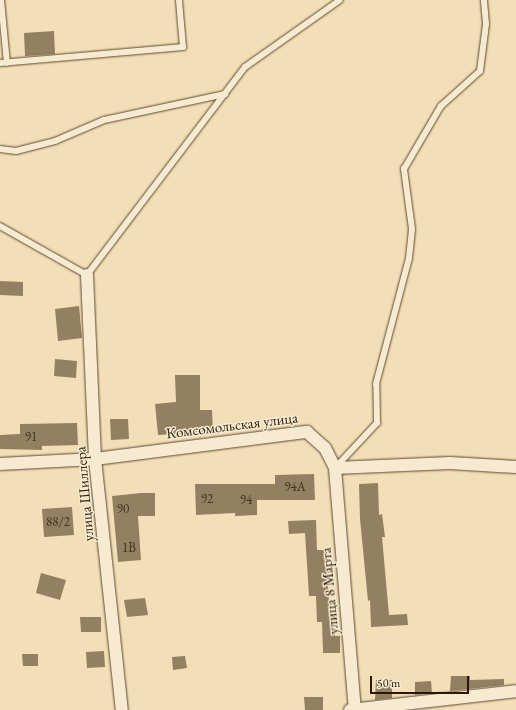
<!DOCTYPE html>
<meta charset="utf-8">
<style>
body{margin:0}
#map{position:relative;width:516px;height:710px;overflow:hidden;background:#f3dfb7;font-family:"EB Garamond",serif}
div>[style]{position:absolute}
.building>*{inset:0;background:#937f62}
.roads{filter:drop-shadow(0 0 1px #5d4932) drop-shadow(0 0 1px #5d4932)}
.service>*{height:6px;margin:-3px;padding:0 3px;transform-origin:3px;border-radius:3px;background:#f7ead0}
.minor>*{height:12px;margin:-6px;padding:0 6px;transform-origin:6px;border-radius:6px;background:#f7ead0}
span{translate:-50% -50%;white-space:nowrap;text-align:center;line-height:1.15;-webkit-text-stroke:3px #f7ead0;paint-order:stroke}
.number-label{font-size:13px;color:#45311d}
.number-label span{-webkit-text-stroke-width:0}
.street-label{font-size:15px;color:#2b1706}
.scale{position:absolute;left:370px;top:676px;width:99px;height:18px;box-sizing:border-box;border:2px solid #2b1706;border-top:0;padding-left:5px;font-size:12px;line-height:14px;white-space:nowrap;color:#2b1706;-webkit-text-stroke:3px #f7ead0;paint-order:stroke}
</style>
<div id="map">
<div class="building">
<div style="clip-path:polygon(54px 31px,55px 54px,25px 56px,24px 33px)"></div>
<div style="clip-path:polygon(0 281px,23px 282px,23px 296px,0 295px)"></div>
<div style="clip-path:polygon(79px 306px,82px 338px,58px 341px,55px 309px)"></div>
<div style="clip-path:polygon(55px 359px,77px 361px,76px 378px,54px 376px)"></div>
<div style="clip-path:polygon(175px 375px,200px 375px,200px 410px,212px 410px,213px 431px,158px 435px,155px 404px,176px 402px)"></div>
<div style="clip-path:polygon(110px 419px,128px 419px,129px 439px,111px 440px)"></div>
<div style="clip-path:polygon(77px 423px,78px 445px,42px 446px,42px 450px,0 449px,0 435px,20px 434px,20px 424px)"></div>
<div style="clip-path:polygon(314px 474px,315px 500px,257px 500px,257px 515px,235px 516px,235px 513px,196px 515px,195px 484px,275px 484px,275px 475px)"></div>
<div style="clip-path:polygon(378px 483px,379px 515px,382px 514px,385px 537px,382px 537px,389px 615px,407px 614px,408px 625px,371px 627px,370px 600px,368px 601px,360px 519px,359px 484px)"></div>
<div style="clip-path:polygon(141px 493px,155px 493px,155px 516px,138px 516px,141px 560px,118px 562px,112px 496px)"></div>
<div style="clip-path:polygon(72px 507px,74px 535px,44px 537px,42px 509px)"></div>
<div style="clip-path:polygon(316px 520px,317px 550px,325px 550px,329px 602px,333px 602px,335px 636px,340px 636px,340px 653px,323px 653px,322px 622px,317px 622px,316px 596px,309px 596px,305px 533px,289px 534px,288px 521px)"></div>
<div style="clip-path:polygon(41px 573px,66px 580px,60px 600px,36px 593px)"></div>
<div style="clip-path:polygon(145px 598px,148px 615px,127px 617px,124px 600px)"></div>
<div style="clip-path:polygon(80px 617px,101px 617px,101px 632px,81px 632px)"></div>
<div style="clip-path:polygon(104px 651px,105px 667px,87px 668px,86px 652px)"></div>
<div style="clip-path:polygon(22px 654px,38px 654px,38px 666px,23px 666px)"></div>
<div style="clip-path:polygon(185px 656px,187px 668px,173px 670px,172px 657px)"></div>
<div style="clip-path:polygon(451px 676px,470px 676px,470px 680px,504px 679px,504px 685px,450px 691px)"></div>
<div style="clip-path:polygon(376px 680px,392px 680px,392px 698px,375px 700px)"></div>
<div style="clip-path:polygon(431px 681px,432px 693px,415px 695px,415px 682px)"></div>
<div style="clip-path:polygon(304px 697px,323px 697px,323px 710px,305px 710px)"></div>
</div>
<div class="roads">
<div class="service">
<div style="left:1px;top:0;width:63px;rotate:84.6deg"></div>
<div style="left:0;top:63px;width:184px;rotate:-5deg"></div>
<div style="left:183px;top:47px;width:47px;rotate:-94.9deg"></div>
<div style="left:0;top:149px;width:16px;rotate:7deg"></div>
<div style="left:16px;top:151px;width:40px;rotate:-14.4deg"></div>
<div style="left:55px;top:141px;width:53px;rotate:-23.2deg"></div>
<div style="left:104px;top:120px;width:124px;rotate:-12.1deg"></div>
<div style="left:0;top:226px;width:100px;rotate:29.4deg"></div>
<div style="left:87px;top:275px;width:261px;rotate:-52.8deg"></div>
<div style="left:245px;top:67px;width:116px;rotate:-35.2deg"></div>
<div style="left:335px;top:468px;width:62px;rotate:-47deg"></div>
<div style="left:377px;top:423px;width:39px;rotate:-91deg"></div>
<div style="left:376px;top:384px;width:130px;rotate:-75.3deg"></div>
<div style="left:409px;top:258px;width:29px;rotate:-84deg"></div>
<div style="left:412px;top:229px;width:61px;rotate:-97.6deg"></div>
<div style="left:404px;top:169px;width:73px;rotate:-59.6deg"></div>
<div style="left:441px;top:106px;width:52px;rotate:-41.9deg"></div>
<div style="left:480px;top:71px;width:47px;rotate:-82.7deg"></div>
<div style="left:486px;top:24px;width:24px;rotate:-95deg"></div>
</div>
<div class="minor">
<div style="left:87px;top:275px;width:184px;rotate:87.5deg"></div>
<div style="left:95px;top:459px;width:252px;rotate:83.9deg"></div>
<div style="left:0;top:464px;width:95px;rotate:-3deg"></div>
<div style="left:95px;top:459px;width:214px;rotate:-7.3deg"></div>
<div style="left:307px;top:432px;width:24px;rotate:42deg"></div>
<div style="left:325px;top:448px;width:22px;rotate:63deg"></div>
<div style="left:335px;top:468px;width:115px;rotate:-2.5deg"></div>
<div style="left:450px;top:463px;width:66px;rotate:3.5deg"></div>
<div style="left:335px;top:468px;width:243px;rotate:85.3deg"></div>
<div style="left:350px;top:710px;width:167px;rotate:-6.5deg"></div>
</div>
</div>
<div class="number-label">
<span style="left:31px;top:437px">91</span>
<span style="left:295px;top:487px">94А</span>
<span style="left:207px;top:499px">92</span>
<span style="left:246px;top:500px">94</span>
<span style="left:123px;top:509px">90</span>
<span style="left:58px;top:522px">88/2</span>
<span style="left:129px;top:548px">1В</span>
</div>
<div class="street-label">
<span style="left:232px;top:425px;rotate:-7deg">Комсомольская улица</span>
<span style="left:84px;top:494px;rotate:-95deg">улица Шиллера</span>
<span style="left:329px;top:591px;rotate:-95deg">улица 8 Марта</span>
</div>
<div class="scale">50 m</div>
</div>
